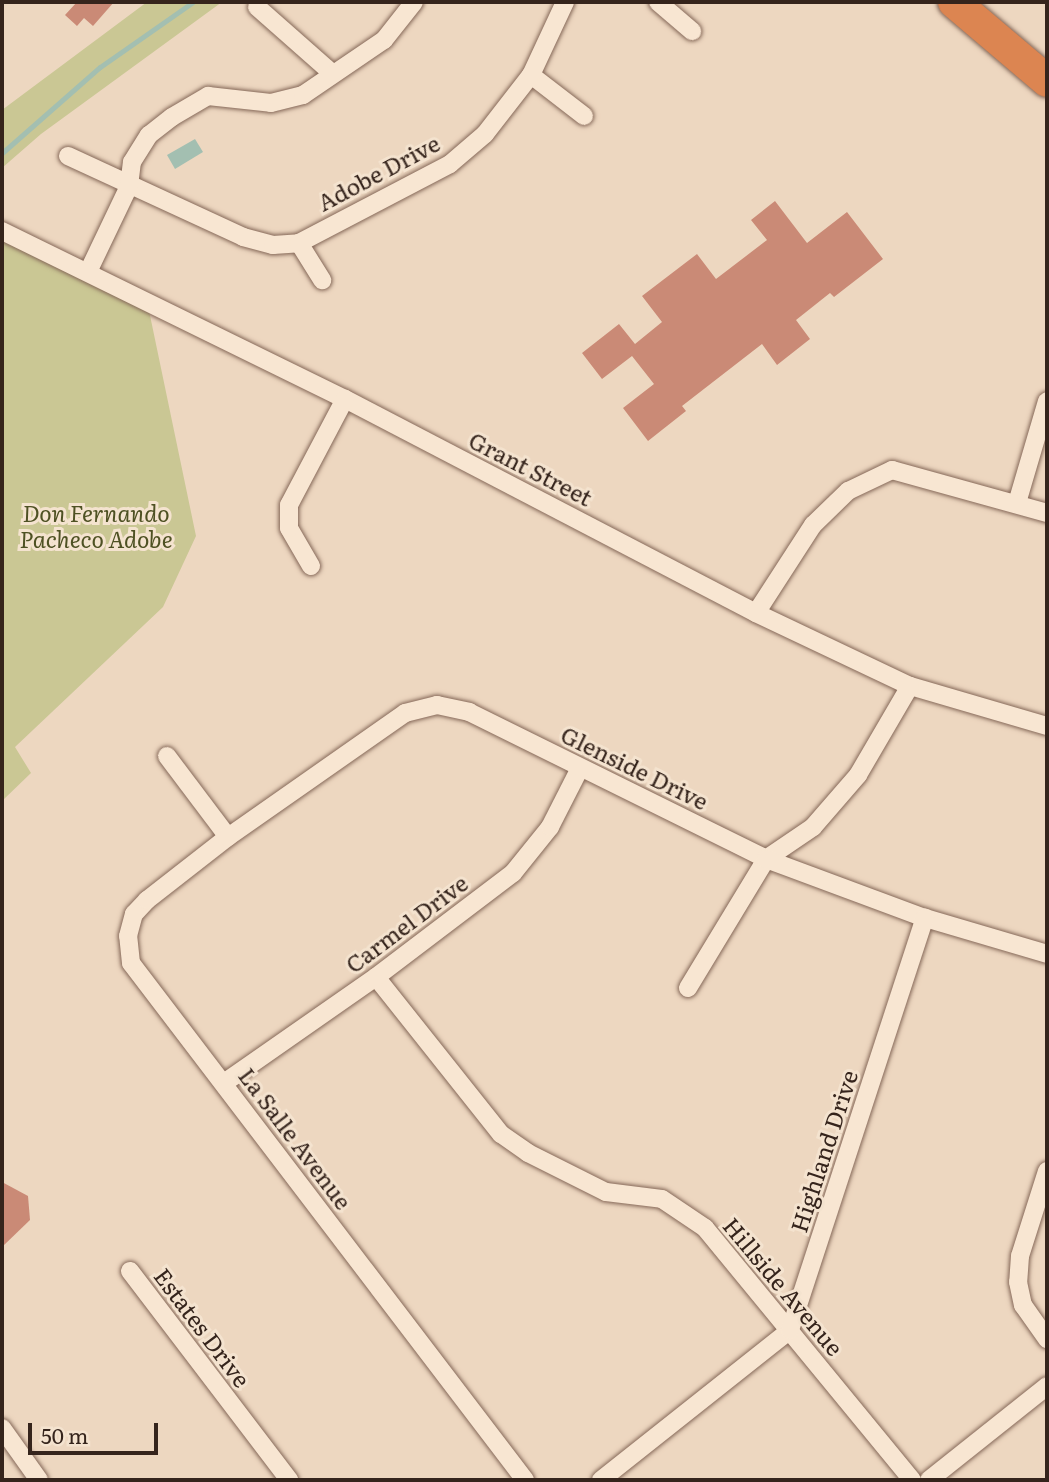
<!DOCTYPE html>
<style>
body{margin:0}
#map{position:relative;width:1049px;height:1482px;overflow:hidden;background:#edd7c0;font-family:Literata,serif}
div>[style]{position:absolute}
.green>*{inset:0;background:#cac794}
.water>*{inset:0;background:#a3bfb1}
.stream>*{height:5px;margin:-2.5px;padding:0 2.5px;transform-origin:2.5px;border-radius:2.5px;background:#a3bfb1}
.building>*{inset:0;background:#ca8a76}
.roads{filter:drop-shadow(0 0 2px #856858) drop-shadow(0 0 2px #856858)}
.street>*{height:18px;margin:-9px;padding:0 9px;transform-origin:9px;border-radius:9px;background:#f8e6d2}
.highway>*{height:32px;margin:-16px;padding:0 16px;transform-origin:16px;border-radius:16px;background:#dc8551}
span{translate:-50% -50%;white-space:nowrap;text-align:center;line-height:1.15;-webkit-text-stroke:6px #f4e3cf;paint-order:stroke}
.street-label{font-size:23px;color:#35241c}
.park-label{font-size:23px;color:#4e5123;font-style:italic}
.frame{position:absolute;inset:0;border:4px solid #35241c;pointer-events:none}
.scale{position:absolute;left:28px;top:1423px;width:130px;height:32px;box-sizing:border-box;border:4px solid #35241c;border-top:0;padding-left:9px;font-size:21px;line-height:24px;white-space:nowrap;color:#35241c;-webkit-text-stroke:5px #f4e3cf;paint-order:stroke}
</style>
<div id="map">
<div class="green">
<div style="clip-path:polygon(147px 2px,222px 2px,41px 134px,2px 168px,2px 110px)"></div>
<div style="clip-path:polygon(2px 231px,147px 301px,196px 536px,163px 607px,15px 747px,31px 773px,2px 801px)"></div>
</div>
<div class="water">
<div style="clip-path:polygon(195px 139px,203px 152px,175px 169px,167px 155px)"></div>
</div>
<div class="stream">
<div style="left:2px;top:153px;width:130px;rotate:-41.3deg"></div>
<div style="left:100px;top:67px;width:113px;rotate:-35deg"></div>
</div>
<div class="building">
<div style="clip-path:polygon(77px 2px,114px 2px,93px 26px,84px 18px,77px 26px,65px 15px)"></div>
<div style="clip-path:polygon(775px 201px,807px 243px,847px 212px,883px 259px,834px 297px,830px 293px,796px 320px,810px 339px,777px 365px,762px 344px,682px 406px,686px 411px,648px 441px,623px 408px,654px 384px,632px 356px,602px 379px,582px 353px,619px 324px,635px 344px,662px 322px,642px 296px,697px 254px,716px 279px,767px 240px,751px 220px)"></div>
<div style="clip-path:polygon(2px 1182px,28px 1196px,30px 1220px,2px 1247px)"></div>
</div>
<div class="roads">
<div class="street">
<div style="left:658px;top:2px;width:45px;rotate:40.5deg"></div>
<div style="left:257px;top:7px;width:101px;rotate:41.4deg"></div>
<div style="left:531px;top:75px;width:67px;rotate:37.7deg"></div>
<div style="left:68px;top:156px;width:193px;rotate:24.8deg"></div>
<div style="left:243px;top:237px;width:31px;rotate:15deg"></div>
<div style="left:273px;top:245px;width:26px;rotate:-4deg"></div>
<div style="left:299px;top:243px;width:170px;rotate:-27.6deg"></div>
<div style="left:450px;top:164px;width:46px;rotate:-40.6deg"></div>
<div style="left:485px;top:134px;width:75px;rotate:-52.1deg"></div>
<div style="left:531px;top:75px;width:81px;rotate:-65deg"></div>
<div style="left:2px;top:231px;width:382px;rotate:26.1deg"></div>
<div style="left:345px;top:399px;width:463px;rotate:27.5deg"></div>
<div style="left:756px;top:613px;width:170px;rotate:25.4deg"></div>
<div style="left:910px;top:686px;width:143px;rotate:16.3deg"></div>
<div style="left:299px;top:243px;width:44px;rotate:58.1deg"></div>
<div style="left:88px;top:272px;width:95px;rotate:-64.5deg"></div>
<div style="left:129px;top:186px;width:24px;rotate:-83deg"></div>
<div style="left:132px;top:162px;width:32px;rotate:-58deg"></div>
<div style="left:149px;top:135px;width:29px;rotate:-38deg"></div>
<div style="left:172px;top:117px;width:42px;rotate:-30.3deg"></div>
<div style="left:208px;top:96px;width:63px;rotate:6.3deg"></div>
<div style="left:271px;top:103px;width:33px;rotate:-14deg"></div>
<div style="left:303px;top:95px;width:98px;rotate:-34.2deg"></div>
<div style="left:384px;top:40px;width:48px;rotate:-51.7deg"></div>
<div style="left:1017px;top:503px;width:106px;rotate:-73.6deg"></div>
<div style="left:311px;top:566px;width:44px;rotate:-120.1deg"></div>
<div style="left:289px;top:528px;width:23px;rotate:-90deg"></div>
<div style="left:289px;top:505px;width:120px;rotate:-62.2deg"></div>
<div style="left:756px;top:613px;width:105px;rotate:-57.1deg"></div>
<div style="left:813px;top:525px;width:49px;rotate:-44.2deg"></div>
<div style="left:848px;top:491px;width:49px;rotate:-25.5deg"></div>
<div style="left:892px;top:470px;width:161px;rotate:15.5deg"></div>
<div style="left:167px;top:756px;width:101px;rotate:53deg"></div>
<div style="left:376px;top:977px;width:201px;rotate:51.5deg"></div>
<div style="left:501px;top:1134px;width:33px;rotate:35deg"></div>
<div style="left:528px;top:1153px;width:87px;rotate:26.6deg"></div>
<div style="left:606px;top:1192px;width:56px;rotate:7.1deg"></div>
<div style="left:662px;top:1199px;width:52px;rotate:34deg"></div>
<div style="left:705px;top:1228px;width:326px;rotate:50.6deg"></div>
<div style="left:688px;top:988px;width:151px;rotate:-58.8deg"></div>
<div style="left:766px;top:859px;width:57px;rotate:-34.2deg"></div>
<div style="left:813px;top:827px;width:69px;rotate:-49.1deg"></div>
<div style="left:858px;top:775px;width:103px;rotate:-59.7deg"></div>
<div style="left:224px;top:1083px;width:185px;rotate:-34.9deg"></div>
<div style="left:376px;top:977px;width:172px;rotate:-37.2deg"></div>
<div style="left:513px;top:873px;width:59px;rotate:-51.2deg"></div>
<div style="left:550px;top:827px;width:66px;rotate:-63deg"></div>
<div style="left:1047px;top:1171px;width:89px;rotate:107.6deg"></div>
<div style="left:1020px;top:1256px;width:26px;rotate:94deg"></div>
<div style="left:1018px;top:1282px;width:24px;rotate:78deg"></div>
<div style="left:1023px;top:1305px;width:42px;rotate:54.8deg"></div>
<div style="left:130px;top:1271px;width:263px;rotate:52.7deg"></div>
<div style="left:2px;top:1428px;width:64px;rotate:54.6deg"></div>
<div style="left:525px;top:1480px;width:650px;rotate:-127.31deg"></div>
<div style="left:131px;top:963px;width:27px;rotate:-96deg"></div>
<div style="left:128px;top:936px;width:23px;rotate:-75deg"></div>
<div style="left:134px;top:914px;width:19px;rotate:-47deg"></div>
<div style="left:147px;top:900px;width:103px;rotate:-37.9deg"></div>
<div style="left:228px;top:837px;width:216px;rotate:-35deg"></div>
<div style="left:405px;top:713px;width:33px;rotate:-14deg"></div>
<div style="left:437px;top:705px;width:33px;rotate:12deg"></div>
<div style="left:469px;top:712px;width:331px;rotate:26.3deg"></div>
<div style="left:766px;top:859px;width:170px;rotate:20.4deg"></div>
<div style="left:925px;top:918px;width:127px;rotate:16.4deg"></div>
<div style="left:601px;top:1480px;width:241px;rotate:-38.4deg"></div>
<div style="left:790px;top:1330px;width:434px;rotate:-71.9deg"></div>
<div style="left:929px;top:1480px;width:151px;rotate:-38.5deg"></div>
</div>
<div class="highway">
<div style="left:954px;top:2px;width:122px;rotate:40.3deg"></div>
</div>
</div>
<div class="street-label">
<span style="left:378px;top:172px;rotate:-28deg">Adobe Drive</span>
<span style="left:531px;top:468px;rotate:27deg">Grant Street</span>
<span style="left:635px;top:767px;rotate:26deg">Glenside Drive</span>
<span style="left:406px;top:923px;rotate:-37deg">Carmel Drive</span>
<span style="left:296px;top:1138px;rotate:53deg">La Salle Avenue</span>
<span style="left:823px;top:1151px;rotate:-72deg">Highland Drive</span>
<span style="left:784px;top:1286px;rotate:50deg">Hillside Avenue</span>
<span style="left:203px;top:1327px;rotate:53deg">Estates Drive</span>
</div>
<div class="park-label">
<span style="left:96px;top:525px">Don Fernando<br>Pacheco Adobe</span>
</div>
<div class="frame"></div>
<div class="scale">50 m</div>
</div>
